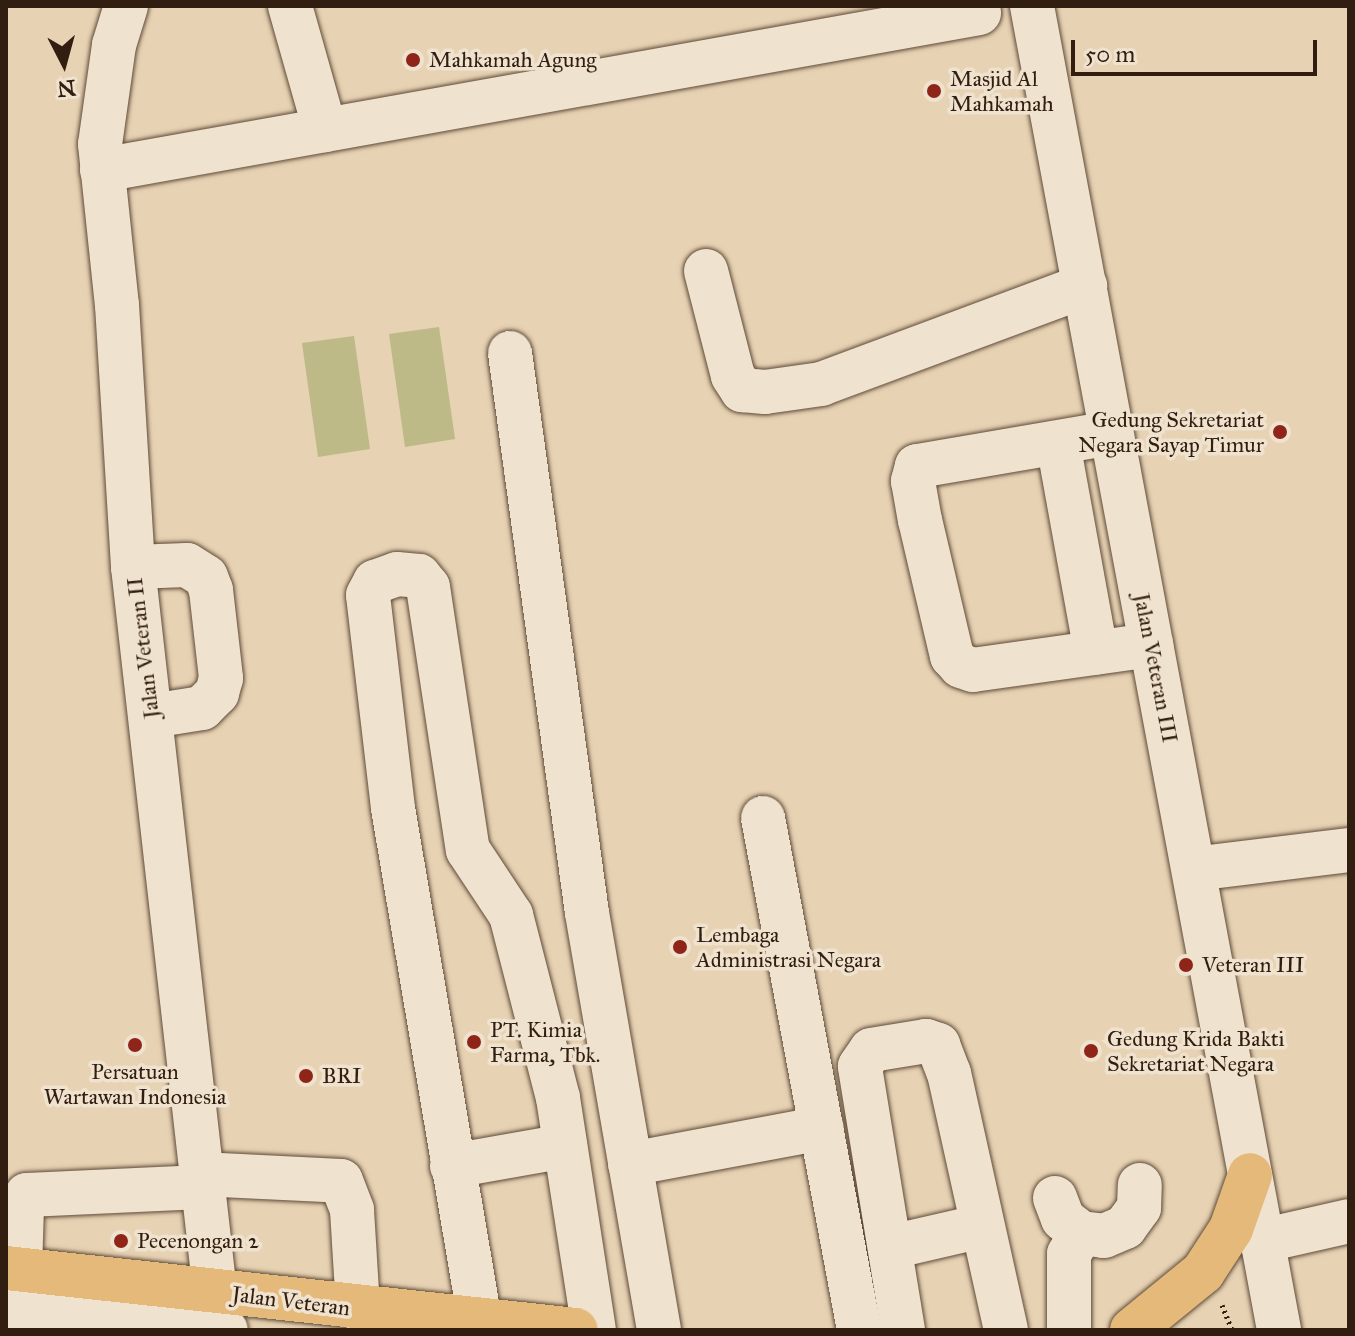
<!DOCTYPE html>
<style>
body{margin:0}
#map{position:relative;width:1355px;height:1336px;overflow:hidden;background:#e7d2b3;font-family:"IM FELL Great Primer",serif}
div>[style]{position:absolute}
.green>*{inset:0;background:#bdba88}
.path>*{height:5px;margin-top:-2.5px;transform-origin:0;background:repeating-linear-gradient(90deg,#321e10 0 2px,transparent 0 6px)}
.roads{filter:drop-shadow(0 0 2px #5f4b39) drop-shadow(0 0 2px #5f4b39)}
.minor>*{height:44px;margin:-22px;padding:0 22px;transform-origin:22px;border-radius:22px;background:#efe2ce}
.major>*{height:44px;margin:-22px;padding:0 22px;transform-origin:22px;border-radius:22px;background:#e4b97a}
.dots>*{width:22px;height:22px;translate:-50% -50%;box-sizing:border-box;border:4px solid #efe2ce;border-radius:50%}
span{translate:-50% -50%;white-space:nowrap;text-align:center;line-height:1.15;-webkit-text-stroke:7px #efe2ce;paint-order:stroke}
.poi-label{font-size:22px;color:#321e10}
.left{translate:0 -50%;text-align:left}
.right{translate:-100% -50%;text-align:right}
.street-label{font-size:22px;color:#321e10}
.frame{position:absolute;inset:0;border:8px solid #321e10;pointer-events:none}
.north{position:absolute;left:24px;top:24px;width:80px;height:80px;-webkit-text-stroke:6px #efe2ce;paint-order:stroke;rotate:174deg;font-size:22px;font-weight:700;line-height:32px;text-align:center;color:#321e10}
.north::after{content:'';display:block;margin:auto;width:28px;height:36px;background:#321e10;clip-path:polygon(50% 0,100% 100%,50% 72%,0 100%)}
.scale{position:absolute;left:1071px;top:40px;width:246px;height:36px;box-sizing:border-box;border:4px solid #321e10;border-top:0;padding-left:10px;font-size:24px;line-height:28px;white-space:nowrap;color:#321e10;-webkit-text-stroke:6px #efe2ce;paint-order:stroke}
</style>
<div id="map">
<div class="green">
<div style="clip-path:polygon(439px 327px,455px 439px,405px 447px,389px 334px)"></div>
<div style="clip-path:polygon(354px 336px,370px 449px,318px 457px,302px 343px)"></div>
</div>
<div class="path">
<div style="left:1222px;top:1305px;width:27px;rotate:68deg"></div>
</div>
<div class="roads">
<div class="minor">
<div style="left:126px;top:6px;width:41px;rotate:107.1deg"></div>
<div style="left:114px;top:45px;width:100px;rotate:98deg"></div>
<div style="left:100px;top:144px;width:162px;rotate:84deg"></div>
<div style="left:117px;top:305px;width:262px;rotate:86.5deg"></div>
<div style="left:133px;top:567px;width:730px;rotate:83.55deg"></div>
<div style="left:290px;top:6px;width:129px;rotate:74.2deg"></div>
<div style="left:1032px;top:6px;width:1347px;rotate:79.43deg"></div>
<div style="left:102px;top:170px;width:891px;rotate:-10.15deg"></div>
<div style="left:706px;top:271px;width:108px;rotate:75.6deg"></div>
<div style="left:733px;top:376px;width:17px;rotate:57deg"></div>
<div style="left:742px;top:390px;width:23px;rotate:5deg"></div>
<div style="left:765px;top:392px;width:57px;rotate:-8.1deg"></div>
<div style="left:821px;top:384px;width:282px;rotate:-20.4deg"></div>
<div style="left:510px;top:353px;width:565px;rotate:82.17deg"></div>
<div style="left:587px;top:913px;width:423px;rotate:80.2deg"></div>
<div style="left:1111px;top:433px;width:197px;rotate:170.3deg"></div>
<div style="left:917px;top:466px;width:16px;rotate:105deg"></div>
<div style="left:913px;top:481px;width:40px;rotate:80deg"></div>
<div style="left:920px;top:520px;width:140px;rotate:76.8deg"></div>
<div style="left:952px;top:656px;width:13px;rotate:48deg"></div>
<div style="left:961px;top:666px;width:13px;rotate:18deg"></div>
<div style="left:973px;top:670px;width:180px;rotate:-8deg"></div>
<div style="left:1058px;top:443px;width:213px;rotate:79.7deg"></div>
<div style="left:133px;top:567px;width:54px;rotate:-2.1deg"></div>
<div style="left:187px;top:565px;width:22px;rotate:32deg"></div>
<div style="left:206px;top:577px;width:14px;rotate:69deg"></div>
<div style="left:211px;top:590px;width:89px;rotate:83.5deg"></div>
<div style="left:221px;top:678px;width:16px;rotate:105deg"></div>
<div style="left:217px;top:693px;width:21px;rotate:135deg"></div>
<div style="left:202px;top:708px;width:51px;rotate:170.9deg"></div>
<div style="left:763px;top:818px;width:521px;rotate:79.38deg"></div>
<div style="left:1194px;top:869px;width:156px;rotate:-7deg"></div>
<div style="left:630px;top:1164px;width:195px;rotate:-10.6deg"></div>
<div style="left:452px;top:1166px;width:115px;rotate:-10deg"></div>
<div style="left:200px;top:1174px;width:141px;rotate:2.8deg"></div>
<div style="left:341px;top:1181px;width:31px;rotate:69deg"></div>
<div style="left:352px;top:1210px;width:99px;rotate:86.5deg"></div>
<div style="left:1055px;top:1198px;width:22px;rotate:69deg"></div>
<div style="left:1063px;top:1219px;width:23px;rotate:38deg"></div>
<div style="left:1081px;top:1233px;width:23px;rotate:7deg"></div>
<div style="left:1104px;top:1236px;width:23px;rotate:-23deg"></div>
<div style="left:1125px;top:1227px;width:24px;rotate:-54deg"></div>
<div style="left:1139px;top:1208px;width:23px;rotate:-88deg"></div>
<div style="left:1261px;top:1241px;width:90px;rotate:-12.8deg"></div>
<div style="left:891px;top:1247px;width:93px;rotate:-13deg"></div>
<div style="left:20px;top:1270px;width:62px;rotate:-88.2deg"></div>
<div style="left:22px;top:1208px;width:14px;rotate:-69deg"></div>
<div style="left:27px;top:1195px;width:175px;rotate:-2.6deg"></div>
<div style="left:6px;top:1307px;width:221px;rotate:6deg"></div>
<div style="left:480px;top:1321px;width:520px;rotate:-99.63deg"></div>
<div style="left:393px;top:808px;width:214px;rotate:-96.7deg"></div>
<div style="left:368px;top:595px;width:15px;rotate:-62deg"></div>
<div style="left:375px;top:582px;width:23px;rotate:-20deg"></div>
<div style="left:397px;top:574px;width:22px;rotate:5deg"></div>
<div style="left:419px;top:576px;width:14px;rotate:51deg"></div>
<div style="left:428px;top:587px;width:266px;rotate:81.4deg"></div>
<div style="left:468px;top:850px;width:78px;rotate:56.5deg"></div>
<div style="left:511px;top:915px;width:189px;rotate:75.6deg"></div>
<div style="left:558px;top:1098px;width:235px;rotate:81.2deg"></div>
<div style="left:903px;top:1330px;width:267px;rotate:-99.3deg"></div>
<div style="left:860px;top:1066px;width:19px;rotate:-55deg"></div>
<div style="left:871px;top:1050px;width:56px;rotate:-9.3deg"></div>
<div style="left:926px;top:1041px;width:13px;rotate:18deg"></div>
<div style="left:938px;top:1045px;width:30px;rotate:69deg"></div>
<div style="left:949px;top:1073px;width:263px;rotate:77.5deg"></div>
<div style="left:1069px;top:1330px;width:76px;rotate:-90deg"></div>
<div style="left:1069px;top:1254px;width:24px;rotate:-60deg"></div>
</div>
<div class="major">
<div style="left:6px;top:1268px;width:573px;rotate:6.21deg"></div>
<div style="left:1132px;top:1330px;width:92px;rotate:-39.2deg"></div>
<div style="left:1203px;top:1272px;width:51px;rotate:-56.9deg"></div>
<div style="left:1231px;top:1229px;width:57px;rotate:-70.6deg"></div>
</div>
</div>
<div class="dots">
<div style="left:413px;top:60px;background:#8f2418"></div>
<div style="left:934px;top:91px;background:#8f2418"></div>
<div style="left:1280px;top:432px;background:#8f2418"></div>
<div style="left:680px;top:947px;background:#8f2418"></div>
<div style="left:1186px;top:965px;background:#8f2418"></div>
<div style="left:474px;top:1042px;background:#8f2418"></div>
<div style="left:135px;top:1045px;background:#8f2418"></div>
<div style="left:1091px;top:1051px;background:#8f2418"></div>
<div style="left:306px;top:1076px;background:#8f2418"></div>
<div style="left:121px;top:1241px;background:#8f2418"></div>
</div>
<div class="poi-label">
<span class="left" style="left:429px;top:60px">Mahkamah Agung</span>
<span class="left" style="left:950px;top:91px">Masjid Al<br>Mahkamah</span>
<span class="right" style="left:1264px;top:432px">Gedung Sekretariat<br>Negara Sayap Timur</span>
<span class="left" style="left:696px;top:947px">Lembaga<br>Administrasi Negara</span>
<span class="left" style="left:1202px;top:965px">Veteran III</span>
<span class="left" style="left:490px;top:1042px">PT. Kimia<br>Farma, Tbk.</span>
<span class="left" style="left:1107px;top:1051px">Gedung Krida Bakti<br>Sekretariat Negara</span>
<span style="left:135px;top:1084px">Persatuan<br>Wartawan Indonesia</span>
<span class="left" style="left:322px;top:1076px">BRI</span>
<span class="left" style="left:137px;top:1241px">Pecenongan 2</span>
</div>
<div class="street-label">
<span style="left:143px;top:648px;rotate:-97deg">Jalan Veteran II</span>
<span style="left:1156px;top:668px;rotate:79deg">Jalan Veteran III</span>
<span style="left:291px;top:1301px;rotate:7deg">Jalan Veteran</span>
</div>
<div class="frame"></div>
<div class="north">N</div>
<div class="scale">50 m</div>
</div>
